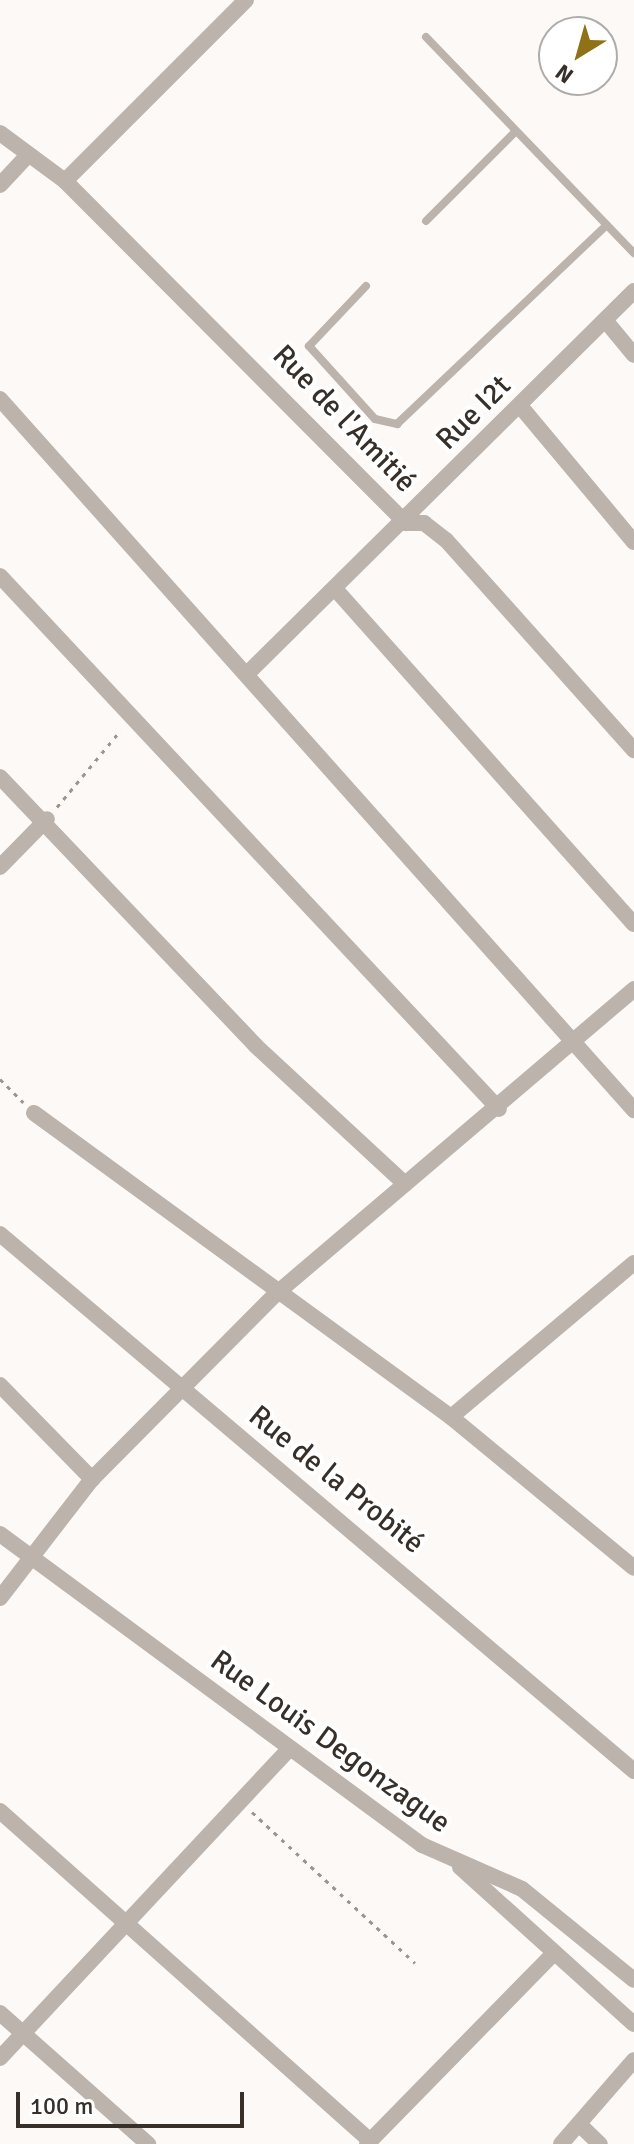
<!DOCTYPE html>
<meta charset="utf-8">
<style>
body{margin:0}
#map{position:relative;width:634px;height:2144px;overflow:hidden;background:#fdf9f6;font-family:Signika,sans-serif}
div>[style]{position:absolute}
.path>*{height:3px;margin-top:-1.5px;transform-origin:0;background:repeating-linear-gradient(90deg,#9b9591 0 4px,transparent 0 10px)}
.service>*{height:8px;margin:-4px;padding:0 4px;transform-origin:4px;border-radius:4px;background:#bbb3ac}
.minor>*{height:16px;margin:-8px;padding:0 8px;transform-origin:8px;border-radius:8px;background:#bbb3ac}
span{translate:-50% -50%;white-space:nowrap;text-align:center;line-height:1.15;-webkit-text-stroke:8px #fff;paint-order:stroke}
.street-label{font-size:30px;color:#37302a}
.north{position:absolute;left:538px;top:16px;width:80px;height:80px;box-sizing:border-box;background:#fff;border:2px solid #afacaa;border-radius:50%;rotate:217deg;font-size:22px;font-weight:700;line-height:32px;text-align:center;color:#37302a}
.north::after{content:'';display:block;margin:auto;width:28px;height:36px;background:#8f7217;clip-path:polygon(50% 0,100% 100%,50% 72%,0 100%)}
.scale{position:absolute;left:16px;top:2092px;width:228px;height:36px;box-sizing:border-box;border:4px solid #37302a;border-top:0;padding-left:10px;font-size:24px;line-height:28px;white-space:nowrap;color:#37302a;-webkit-text-stroke:6px #fff;paint-order:stroke}
</style>
<div id="map">
<div class="path">
<div style="left:57px;top:807px;width:100px;rotate:-50.3deg"></div>
<div style="left:0;top:1079px;width:33px;rotate:45deg"></div>
<div style="left:252px;top:1812px;width:222px;rotate:42.8deg"></div>
</div>
<div class="service">
<div style="left:426px;top:37px;width:300px;rotate:46.1deg"></div>
<div style="left:426px;top:221px;width:127px;rotate:-45deg"></div>
<div style="left:366px;top:286px;width:83px;rotate:133.5deg"></div>
<div style="left:309px;top:346px;width:98px;rotate:47.9deg"></div>
<div style="left:375px;top:419px;width:23px;rotate:13deg"></div>
<div style="left:397px;top:424px;width:289px;rotate:-43.5deg"></div>
</div>
<div class="minor">
<div style="left:0;top:133px;width:81px;rotate:36.4deg"></div>
<div style="left:65px;top:181px;width:483px;rotate:45.1deg"></div>
<div style="left:406px;top:523px;width:18px"></div>
<div style="left:424px;top:523px;width:28px;rotate:38deg"></div>
<div style="left:446px;top:540px;width:282px;rotate:48.2deg"></div>
<div style="left:65px;top:181px;width:256px;rotate:-45deg"></div>
<div style="left:0;top:185px;width:38px;rotate:-47deg"></div>
<div style="left:605px;top:320px;width:45px;rotate:50.4deg"></div>
<div style="left:0;top:399px;width:953px;rotate:48.28deg"></div>
<div style="left:521px;top:407px;width:176px;rotate:50.1deg"></div>
<div style="left:0;top:576px;width:730px;rotate:46.89deg"></div>
<div style="left:337px;top:591px;width:446px;rotate:48.3deg"></div>
<div style="left:248px;top:673px;width:543px;rotate:-44.7deg"></div>
<div style="left:0;top:777px;width:371px;rotate:46.4deg"></div>
<div style="left:256px;top:1046px;width:203px;rotate:42.8deg"></div>
<div style="left:0;top:867px;width:67px;rotate:-45.6deg"></div>
<div style="left:34px;top:1113px;width:516px;rotate:36.09deg"></div>
<div style="left:451px;top:1417px;width:237px;rotate:39.5deg"></div>
<div style="left:0;top:1234px;width:831px;rotate:40.26deg"></div>
<div style="left:0;top:1385px;width:132px;rotate:45.6deg"></div>
<div style="left:451px;top:1417px;width:239px;rotate:-40.1deg"></div>
<div style="left:0;top:1534px;width:524px;rotate:36.39deg"></div>
<div style="left:422px;top:1845px;width:109px;rotate:23.7deg"></div>
<div style="left:522px;top:1889px;width:144px;rotate:39.1deg"></div>
<div style="left:0;top:1598px;width:150px;rotate:-52.3deg"></div>
<div style="left:92px;top:1479px;width:262px;rotate:-45.2deg"></div>
<div style="left:277px;top:1293px;width:469px;rotate:-40.4deg"></div>
<div style="left:0;top:1811px;width:496px;rotate:41.7deg"></div>
<div style="left:460px;top:1867px;width:234px;rotate:42.1deg"></div>
<div style="left:0;top:2013px;width:198px;rotate:41.5deg"></div>
<div style="left:0;top:2058px;width:424px;rotate:-46.9deg"></div>
<div style="left:579px;top:2124px;width:29px;rotate:44deg"></div>
<div style="left:367px;top:2144px;width:267px;rotate:-45.6deg"></div>
<div style="left:561px;top:2144px;width:111px;rotate:-49deg"></div>
</div>
<div class="street-label">
<span style="left:474px;top:413px;rotate:-45deg">Rue I2t</span>
<span style="left:344px;top:419px;rotate:46deg">Rue de l'Amitié</span>
<span style="left:336px;top:1480px;rotate:39deg">Rue de la Probité</span>
<span style="left:330px;top:1742px;rotate:36deg">Rue Louis Degonzague</span>
</div>
<div class="north">N</div>
<div class="scale">100 m</div>
</div>
